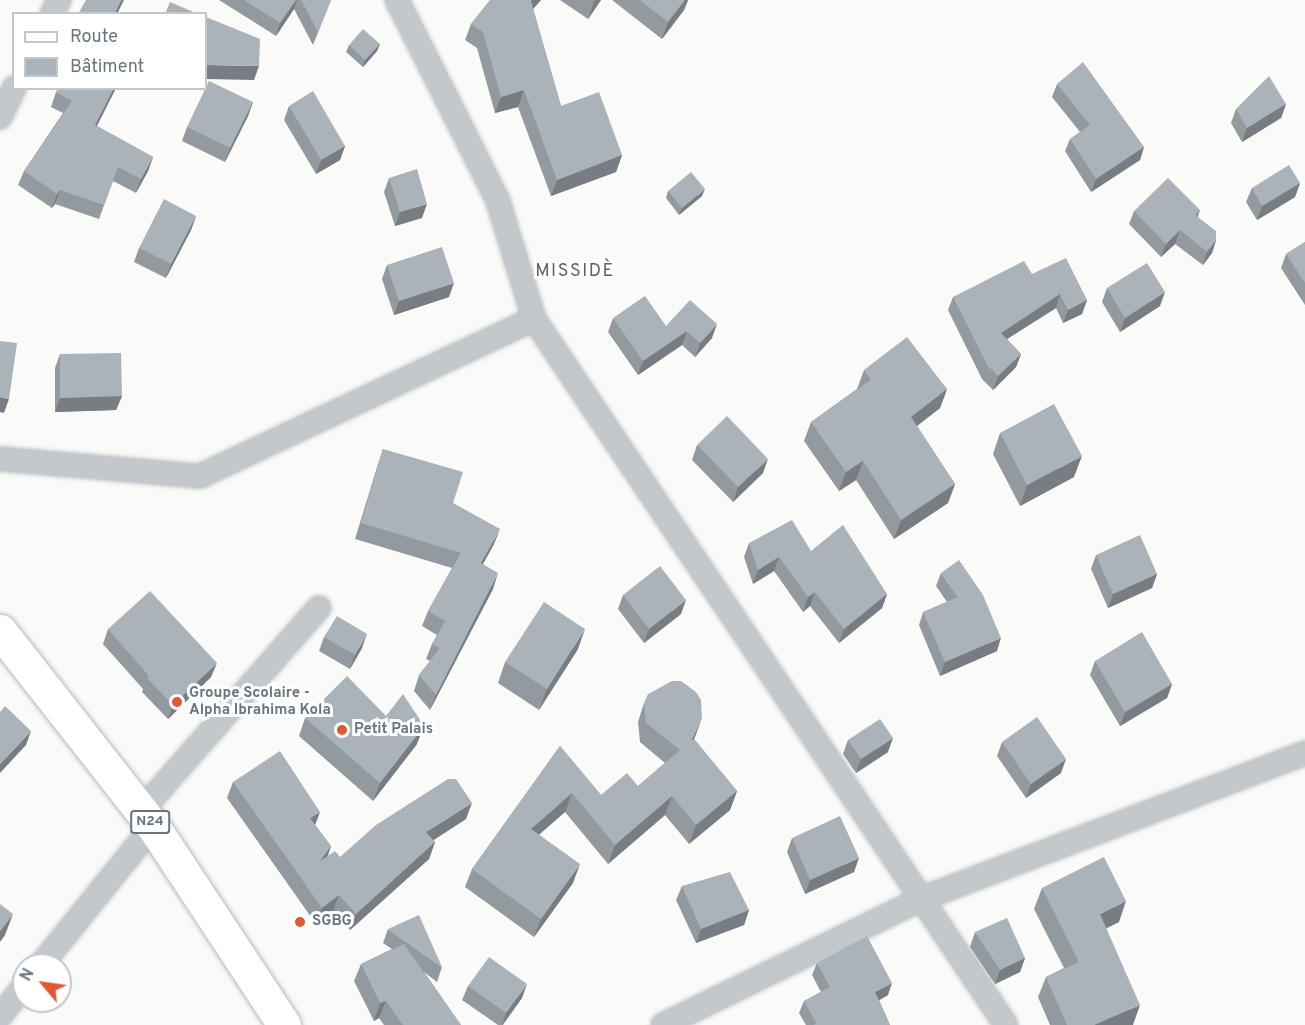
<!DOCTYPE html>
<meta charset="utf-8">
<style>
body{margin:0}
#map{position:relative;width:1305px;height:1025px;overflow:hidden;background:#fafaf8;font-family:Overpass,sans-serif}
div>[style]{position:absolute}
.roads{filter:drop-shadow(0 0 2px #b5babe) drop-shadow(0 0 2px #b5babe)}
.minor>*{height:22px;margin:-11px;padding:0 11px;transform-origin:11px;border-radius:11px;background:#c3c8cc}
.primary>*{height:33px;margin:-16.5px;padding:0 16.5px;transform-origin:16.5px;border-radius:16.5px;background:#fff}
.wall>*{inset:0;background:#929a9f}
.shaded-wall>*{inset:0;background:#777d82}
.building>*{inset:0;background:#aab3b9}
.dots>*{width:16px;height:16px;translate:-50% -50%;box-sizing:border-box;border:3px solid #fff;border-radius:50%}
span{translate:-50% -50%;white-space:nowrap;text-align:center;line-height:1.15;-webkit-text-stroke:6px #fff;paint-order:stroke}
.shield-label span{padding:2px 4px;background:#fff;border:2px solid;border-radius:4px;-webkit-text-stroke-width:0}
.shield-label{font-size:14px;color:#657683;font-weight:700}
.poi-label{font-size:15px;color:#657683;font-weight:700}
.left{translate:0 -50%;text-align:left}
.quarter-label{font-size:18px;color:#57646e;letter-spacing:1.5px}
.legend{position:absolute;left:12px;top:12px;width:195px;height:78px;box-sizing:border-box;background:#fff;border:2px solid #c1c8cd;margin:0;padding:8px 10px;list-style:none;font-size:18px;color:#657683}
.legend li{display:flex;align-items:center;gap:12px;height:30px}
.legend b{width:30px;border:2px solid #c1c8cd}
.north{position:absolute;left:12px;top:953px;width:60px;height:60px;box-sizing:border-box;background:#fff;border:2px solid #c1c8cd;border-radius:50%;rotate:299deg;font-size:16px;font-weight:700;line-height:24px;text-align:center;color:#657683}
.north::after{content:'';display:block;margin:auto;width:21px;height:27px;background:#e4572e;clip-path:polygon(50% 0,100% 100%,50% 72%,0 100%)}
</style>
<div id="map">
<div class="roads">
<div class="minor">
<div style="left:397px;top:0;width:225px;rotate:63.3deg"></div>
<div style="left:498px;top:201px;width:123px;rotate:73deg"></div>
<div style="left:52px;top:14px;width:16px;rotate:-63deg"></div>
<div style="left:0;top:117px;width:32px;rotate:-64deg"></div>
<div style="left:0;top:459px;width:201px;rotate:4.9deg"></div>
<div style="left:200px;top:476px;width:369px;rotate:-25.2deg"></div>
<div style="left:534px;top:319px;width:849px;rotate:56.24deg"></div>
<div style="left:141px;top:811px;width:270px;rotate:-48.8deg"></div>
<div style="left:41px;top:965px;width:179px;rotate:-51.1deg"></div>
<div style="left:0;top:1016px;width:38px;rotate:-51deg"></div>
<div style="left:663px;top:1025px;width:287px;rotate:-26deg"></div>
<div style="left:921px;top:899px;width:411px;rotate:-20.8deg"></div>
</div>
<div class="primary">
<div style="left:0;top:631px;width:248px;rotate:51.9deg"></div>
<div style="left:153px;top:826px;width:238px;rotate:56.6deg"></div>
</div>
</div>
<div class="wall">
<div style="clip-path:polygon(219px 0,331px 0,313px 45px,294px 9px,276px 36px)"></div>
<div style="clip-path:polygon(490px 0,541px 0,533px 9px,561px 106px,622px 155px,616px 172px,551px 196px,518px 107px,495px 113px,477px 48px,465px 40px,471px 24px)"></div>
<div style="clip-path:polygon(560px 0,601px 0,588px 19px)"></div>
<div style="clip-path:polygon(612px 0,688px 0,684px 10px,662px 39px)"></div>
<div style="clip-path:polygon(380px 44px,377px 51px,363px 67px,346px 52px,349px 45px)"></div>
<div style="clip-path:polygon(1057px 84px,1144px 147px,1140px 160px,1091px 192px,1065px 151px,1070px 139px,1080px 132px,1052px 97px)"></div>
<div style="clip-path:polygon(116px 88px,97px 126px,153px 157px,148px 171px,136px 193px,113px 181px,99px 219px,55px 204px,52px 208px,18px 185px,24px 171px,63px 113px,51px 107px,56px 92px)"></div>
<div style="clip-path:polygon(253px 102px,248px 116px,225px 162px,182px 141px,187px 127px)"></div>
<div style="clip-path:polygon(1286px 104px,1281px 118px,1242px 142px,1231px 123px,1236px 109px)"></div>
<div style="clip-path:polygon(289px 106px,345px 146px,340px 160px,316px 174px,284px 120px)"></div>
<div style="clip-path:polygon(389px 178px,422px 218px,395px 226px,384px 192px)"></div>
<div style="clip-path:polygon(1300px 183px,1295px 197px,1257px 220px,1246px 202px,1252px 188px)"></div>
<div style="clip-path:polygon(668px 191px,702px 196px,679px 215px,666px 198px)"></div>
<div style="clip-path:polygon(1200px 210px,1198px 217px,1216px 240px,1212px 253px,1203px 265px,1175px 244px,1161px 257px,1129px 224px,1134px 211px)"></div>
<div style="clip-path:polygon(196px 216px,191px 230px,166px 278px,134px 262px,139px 248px)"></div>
<div style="clip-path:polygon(1305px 242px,1305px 305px,1281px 268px,1286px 254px)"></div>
<div style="clip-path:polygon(387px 265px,449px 297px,394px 315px,382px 279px)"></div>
<div style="clip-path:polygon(1032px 274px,1087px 300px,1082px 314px,1063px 323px,1056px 308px,1007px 339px,1021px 354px,1016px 367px,993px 390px,982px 379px,948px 310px,953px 297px)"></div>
<div style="clip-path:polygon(1107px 288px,1160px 306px,1120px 332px,1102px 302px)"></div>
<div style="clip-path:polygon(613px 318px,666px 326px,712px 338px,695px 357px,682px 345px,638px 375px,608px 332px)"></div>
<div style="clip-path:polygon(60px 354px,122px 396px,116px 410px,55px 412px,55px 368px)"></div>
<div style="clip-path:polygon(864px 370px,947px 389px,940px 408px,917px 426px,955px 484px,948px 503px,894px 539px,856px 480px,839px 491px,804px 441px,811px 422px,857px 389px)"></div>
<div style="clip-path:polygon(1000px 433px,1074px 477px,1020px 506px,993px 454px)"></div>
<div style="clip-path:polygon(697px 445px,763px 473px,733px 502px,692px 460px)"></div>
<div style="clip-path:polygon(383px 449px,453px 503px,494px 544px,483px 564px,493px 589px,430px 710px,414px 691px,419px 675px,430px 661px,426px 659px,432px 644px,437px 635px,422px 626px,428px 611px,452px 568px,355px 539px,378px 464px)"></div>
<div style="clip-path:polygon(749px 543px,811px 551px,887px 594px,882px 608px,839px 643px,810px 606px,803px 612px,774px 571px,753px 584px,744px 557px)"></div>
<div style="clip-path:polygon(1096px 555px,1157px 574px,1152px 588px,1108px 608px,1091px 569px)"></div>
<div style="clip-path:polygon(941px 573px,997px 651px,940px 676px,919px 625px,923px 612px,947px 602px,936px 586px)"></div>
<div style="clip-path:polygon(623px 595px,681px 614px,644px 643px,618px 609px)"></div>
<div style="clip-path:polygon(108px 629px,211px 677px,168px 719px,142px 692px,143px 689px,103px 644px)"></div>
<div style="clip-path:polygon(324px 637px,362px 648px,350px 669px,319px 651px)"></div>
<div style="clip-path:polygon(578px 649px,539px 710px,498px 683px,505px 662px)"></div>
<div style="clip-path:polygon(1095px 661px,1172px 684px,1167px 698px,1120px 726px,1090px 675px)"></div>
<div style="clip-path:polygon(644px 703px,694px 739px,737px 791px,730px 810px,689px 844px,665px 815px,608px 864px,565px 812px,539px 835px,573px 883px,534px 937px,465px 887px,472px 869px,560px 746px,601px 795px,638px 786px,665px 763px,640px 742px,638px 722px)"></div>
<div style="clip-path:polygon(386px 716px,417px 744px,373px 801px,299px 736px,305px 718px)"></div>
<div style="clip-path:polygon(848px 740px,888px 752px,856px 773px,843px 754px)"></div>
<div style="clip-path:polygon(1002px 742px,1061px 773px,1026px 798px,997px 756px)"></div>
<div style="clip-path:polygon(233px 782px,315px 825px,331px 846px,328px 856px,340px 857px,466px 819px,433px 840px,435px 842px,429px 859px,350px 930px,333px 911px,316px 924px,227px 798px)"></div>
<div style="clip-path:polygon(792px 838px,854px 872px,805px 894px,787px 852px)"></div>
<div style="clip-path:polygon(682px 886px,749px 910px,744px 925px,696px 943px,676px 900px)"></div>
<div style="clip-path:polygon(1042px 888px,1119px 922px,1106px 928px,1133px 1025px,1050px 1025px,1038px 997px,1046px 977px,1064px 968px,1034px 909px)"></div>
<div style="clip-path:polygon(388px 929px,442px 967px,437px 982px,424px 972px,461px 1025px,384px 1025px,379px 1018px,374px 1021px,354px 981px,361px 964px,392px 949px,383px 943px)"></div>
<div style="clip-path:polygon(975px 932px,1025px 958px,1020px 972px,995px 984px,970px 947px)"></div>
<div style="clip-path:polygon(817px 963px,888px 995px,879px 1000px,890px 1025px,806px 1025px,799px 1013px,804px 1001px,821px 992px,812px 975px)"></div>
<div style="clip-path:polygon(468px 986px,522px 998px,503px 1025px,498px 1025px,462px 1000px)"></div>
</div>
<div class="shaded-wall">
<div style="clip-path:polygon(121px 0,124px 0,117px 14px,114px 14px)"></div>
<div style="clip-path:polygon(296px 0,297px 0,294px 9px,276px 36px,280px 23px)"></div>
<div style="clip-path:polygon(532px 0,541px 0,525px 18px,531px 1px)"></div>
<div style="clip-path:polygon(596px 0,601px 0,588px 19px,594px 2px)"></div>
<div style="clip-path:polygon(685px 0,688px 0,684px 10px,662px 39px,668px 22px)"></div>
<div style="clip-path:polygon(380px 44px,377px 51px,363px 67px,365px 60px)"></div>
<div style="clip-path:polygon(206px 65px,259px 66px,254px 80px,206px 79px)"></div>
<div style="clip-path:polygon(114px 88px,116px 88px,90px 139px,95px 125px)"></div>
<div style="clip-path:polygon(524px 90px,518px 107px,495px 113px,501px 97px)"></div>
<div style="clip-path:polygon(253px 102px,248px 116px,225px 162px,230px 148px)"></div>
<div style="clip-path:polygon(1286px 104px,1281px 118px,1242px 142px,1247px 128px)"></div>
<div style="clip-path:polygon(345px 146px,340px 160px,316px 174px,321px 160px)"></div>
<div style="clip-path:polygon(1144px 147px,1140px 160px,1091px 192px,1096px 179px)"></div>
<div style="clip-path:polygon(622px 155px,616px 172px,551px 196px,557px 180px)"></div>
<div style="clip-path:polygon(153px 157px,148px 171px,136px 193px,141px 179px)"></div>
<div style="clip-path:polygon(1300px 183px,1295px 197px,1257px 220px,1262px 206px)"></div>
<div style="clip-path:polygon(705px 189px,702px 196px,679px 215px,682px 208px)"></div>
<div style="clip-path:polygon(60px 190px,55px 204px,52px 208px,57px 194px)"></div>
<div style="clip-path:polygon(427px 204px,422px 218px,395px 226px,400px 212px)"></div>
<div style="clip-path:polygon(196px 216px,191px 230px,166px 278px,171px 264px)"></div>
<div style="clip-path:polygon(1180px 230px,1175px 244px,1161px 257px,1166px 244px)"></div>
<div style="clip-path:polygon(1216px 240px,1212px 253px,1203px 265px,1207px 252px)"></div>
<div style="clip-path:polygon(454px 283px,449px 297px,394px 315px,399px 301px)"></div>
<div style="clip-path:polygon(1165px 292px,1160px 306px,1120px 332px,1125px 318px)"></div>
<div style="clip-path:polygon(1060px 294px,1056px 308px,996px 346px,1001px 333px)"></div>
<div style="clip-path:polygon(1087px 300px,1082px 314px,1063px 323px,1068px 310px)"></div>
<div style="clip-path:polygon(717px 324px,712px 338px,695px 357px,700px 343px)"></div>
<div style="clip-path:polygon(687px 331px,682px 345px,638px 375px,643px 361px)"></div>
<div style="clip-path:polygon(1021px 354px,1016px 367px,993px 390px,998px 376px)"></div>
<div style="clip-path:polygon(947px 389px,940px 408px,904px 436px,911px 417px)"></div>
<div style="clip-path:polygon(122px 396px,116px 410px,55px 412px,60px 398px)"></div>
<div style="clip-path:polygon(0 397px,9px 399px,4px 413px,0 412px)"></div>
<div style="clip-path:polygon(1082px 456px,1074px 477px,1020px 506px,1027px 485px)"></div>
<div style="clip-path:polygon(768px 459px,763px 473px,733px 502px,738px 487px)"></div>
<div style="clip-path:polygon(863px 461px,856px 480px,839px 491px,846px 472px)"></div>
<div style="clip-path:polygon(955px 484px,948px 503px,894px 539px,901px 520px)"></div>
<div style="clip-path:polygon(500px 529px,494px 544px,475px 578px,481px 563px)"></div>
<div style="clip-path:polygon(779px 557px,774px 571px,753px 584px,758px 570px)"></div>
<div style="clip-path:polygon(498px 573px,493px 589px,430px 710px,436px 695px)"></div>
<div style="clip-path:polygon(1157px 574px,1152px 588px,1108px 608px,1113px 594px)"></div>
<div style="clip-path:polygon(815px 592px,810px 606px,803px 612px,808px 597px)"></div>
<div style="clip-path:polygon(887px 594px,882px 608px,839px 643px,844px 629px)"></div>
<div style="clip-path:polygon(686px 600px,681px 614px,644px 643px,649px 629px)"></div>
<div style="clip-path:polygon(585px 629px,578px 649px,539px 710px,547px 689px)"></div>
<div style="clip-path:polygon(367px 634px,362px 648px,350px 669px,355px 655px)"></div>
<div style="clip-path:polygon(1001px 638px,997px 651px,940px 676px,945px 662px)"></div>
<div style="clip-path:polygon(217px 663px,211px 677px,168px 719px,173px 705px)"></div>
<div style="clip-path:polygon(1172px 684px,1167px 698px,1120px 726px,1125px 712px)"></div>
<div style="clip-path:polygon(702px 718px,695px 737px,684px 760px,691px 741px)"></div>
<div style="clip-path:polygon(424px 726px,417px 744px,373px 801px,380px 783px)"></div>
<div style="clip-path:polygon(31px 731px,26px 745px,0 773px,0 764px)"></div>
<div style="clip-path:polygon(893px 738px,888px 752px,856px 773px,861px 759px)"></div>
<div style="clip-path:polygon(1066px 759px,1061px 773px,1026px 798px,1031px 784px)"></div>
<div style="clip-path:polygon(737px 791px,730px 810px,689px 844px,696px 825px)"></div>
<div style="clip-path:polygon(572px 793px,565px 812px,524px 847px,531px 829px)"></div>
<div style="clip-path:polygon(672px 796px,665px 815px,608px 864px,615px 845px)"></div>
<div style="clip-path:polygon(472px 803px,466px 819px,420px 849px,426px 832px)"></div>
<div style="clip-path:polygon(320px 812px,314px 828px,310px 818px)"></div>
<div style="clip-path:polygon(435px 842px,429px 859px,350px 930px,356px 914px)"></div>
<div style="clip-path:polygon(331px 846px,325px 862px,320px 861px)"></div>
<div style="clip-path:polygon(859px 858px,854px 872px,805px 894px,810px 880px)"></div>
<div style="clip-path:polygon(580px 864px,573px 883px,534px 937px,541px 919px)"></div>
<div style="clip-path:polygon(339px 895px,333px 911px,316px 924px,322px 908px)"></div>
<div style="clip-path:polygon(1126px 901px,1119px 922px,1093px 935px,1100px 914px)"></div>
<div style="clip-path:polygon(749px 910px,744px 925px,696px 943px,701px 929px)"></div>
<div style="clip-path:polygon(13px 914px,5px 935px,0 942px,0 931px)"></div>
<div style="clip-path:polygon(1025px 958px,1020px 972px,995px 984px,1000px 970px)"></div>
<div style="clip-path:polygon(892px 983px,888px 995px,871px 1005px,875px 992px)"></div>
<div style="clip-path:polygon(527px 984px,522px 998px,502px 1025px,506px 1013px)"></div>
<div style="clip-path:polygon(386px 1001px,379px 1018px,374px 1021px,380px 1003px)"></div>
<div style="clip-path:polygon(1140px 1005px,1133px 1025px,1094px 1025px)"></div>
</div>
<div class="building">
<div style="clip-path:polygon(86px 0,121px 0,114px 14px,78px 14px)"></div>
<div style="clip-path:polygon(244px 0,296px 0,280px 23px)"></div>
<div style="clip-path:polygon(301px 0,331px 0,318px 32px)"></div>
<div style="clip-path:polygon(490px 0,532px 0,531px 1px,561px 106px,599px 92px,622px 155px,557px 180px,524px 90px,501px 97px,483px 32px,471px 24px)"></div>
<div style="clip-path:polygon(640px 0,685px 0,668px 22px)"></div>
<div style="clip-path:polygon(170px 2px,198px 14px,165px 14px)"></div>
<div style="clip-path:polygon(206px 17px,260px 39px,259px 66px,206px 65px)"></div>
<div style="clip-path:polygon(363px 29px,380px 44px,365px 60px,349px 45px)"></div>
<div style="clip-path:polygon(1083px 62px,1144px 147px,1096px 179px,1070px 139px,1090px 125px,1057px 84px)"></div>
<div style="clip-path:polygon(1269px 76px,1286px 104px,1247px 128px,1236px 109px)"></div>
<div style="clip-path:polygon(209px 81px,253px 102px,230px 148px,187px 127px)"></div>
<div style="clip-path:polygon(58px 88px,114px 88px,95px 125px,153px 157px,141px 179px,118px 167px,104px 205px,60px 190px,57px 194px,24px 171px,72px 101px,56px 92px)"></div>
<div style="clip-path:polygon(313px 91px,345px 146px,321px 160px,289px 106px)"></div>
<div style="clip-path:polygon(1289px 165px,1300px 183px,1262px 206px,1252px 188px)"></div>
<div style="clip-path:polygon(417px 169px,427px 204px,400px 212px,389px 178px)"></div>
<div style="clip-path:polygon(691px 172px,705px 189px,682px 208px,668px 191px)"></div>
<div style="clip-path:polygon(1168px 178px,1200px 210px,1195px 215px,1216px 231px,1216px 240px,1207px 252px,1180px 230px,1166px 244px,1134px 211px)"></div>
<div style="clip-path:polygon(164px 199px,196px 216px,171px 264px,139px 248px)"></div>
<div style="clip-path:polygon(1305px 242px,1305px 283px,1286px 254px)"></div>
<div style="clip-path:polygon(442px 247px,454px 283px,399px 301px,387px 265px)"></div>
<div style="clip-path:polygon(1066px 258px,1087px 300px,1068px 310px,1060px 294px,1001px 333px,1021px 354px,998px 376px,987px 365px,953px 297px,1024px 261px,1032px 274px)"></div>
<div style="clip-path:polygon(1147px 263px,1165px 292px,1125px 318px,1107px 288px)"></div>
<div style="clip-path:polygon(645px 296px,666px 326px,690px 300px,717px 324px,700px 343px,687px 331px,643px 361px,613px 318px)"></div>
<div style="clip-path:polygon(907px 337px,947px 389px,911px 417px,955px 484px,901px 520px,863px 461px,846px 472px,811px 422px,871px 380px,864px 370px)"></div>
<div style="clip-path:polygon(0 341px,17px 343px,9px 399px,0 397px)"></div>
<div style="clip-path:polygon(121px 353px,122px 396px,60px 398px,60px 354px)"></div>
<div style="clip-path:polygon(1054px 404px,1082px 456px,1027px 485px,1000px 433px)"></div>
<div style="clip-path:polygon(727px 416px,768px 459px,738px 487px,697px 445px)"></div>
<div style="clip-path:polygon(383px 449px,463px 472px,453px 503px,500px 529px,481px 563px,498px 573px,436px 695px,419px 675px,440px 648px,432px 644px,445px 621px,428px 611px,461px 553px,361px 523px)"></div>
<div style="clip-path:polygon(792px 520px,811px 551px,843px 525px,887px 594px,844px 629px,815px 592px,808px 597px,779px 557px,758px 570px,749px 543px)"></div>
<div style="clip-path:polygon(1140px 535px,1157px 574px,1113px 594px,1096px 555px)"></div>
<div style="clip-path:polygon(959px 560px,983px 595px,1001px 638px,945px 662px,923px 612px,958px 597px,941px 573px)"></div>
<div style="clip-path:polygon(660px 566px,686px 600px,649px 629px,623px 595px)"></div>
<div style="clip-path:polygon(150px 591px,217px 663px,173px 705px,147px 678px,149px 676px,108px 629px)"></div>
<div style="clip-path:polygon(544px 602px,585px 629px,547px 689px,505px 662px)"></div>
<div style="clip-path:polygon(337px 616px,367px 634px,355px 655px,324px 637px)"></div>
<div style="clip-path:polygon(1142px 632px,1172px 684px,1125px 712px,1095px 661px)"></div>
<div style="clip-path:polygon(347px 676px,386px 716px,403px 694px,424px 726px,380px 783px,305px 718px)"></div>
<div style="clip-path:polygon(672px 681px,681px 681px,696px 692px,701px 700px,702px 718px,691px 741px,694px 739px,737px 791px,696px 825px,672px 796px,615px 845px,572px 793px,531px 829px,580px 864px,541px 919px,472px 869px,560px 746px,601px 795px,627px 773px,638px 786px,680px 750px,646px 723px,644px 703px,648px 694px)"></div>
<div style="clip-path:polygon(5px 706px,31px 731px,0 764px,0 712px)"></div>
<div style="clip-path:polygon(1037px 717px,1066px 759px,1031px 784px,1002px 742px)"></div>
<div style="clip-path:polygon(880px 719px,893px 738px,861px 759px,848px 740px)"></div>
<div style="clip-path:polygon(280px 751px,320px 812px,310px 818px,331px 846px,320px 861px,335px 851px,340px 857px,376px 825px,448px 779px,456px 779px,472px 803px,426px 832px,435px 842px,356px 914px,339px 895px,322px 908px,233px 782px)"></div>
<div style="clip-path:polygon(840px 816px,859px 858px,810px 880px,792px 838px)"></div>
<div style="clip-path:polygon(1104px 857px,1126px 901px,1100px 914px,1140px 1005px,1094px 1025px,1067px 1025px,1046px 977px,1079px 962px,1042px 888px)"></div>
<div style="clip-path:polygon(730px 872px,749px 910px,701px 929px,682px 886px)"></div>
<div style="clip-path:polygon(0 904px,13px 914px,0 931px)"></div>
<div style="clip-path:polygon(419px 915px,442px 967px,388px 929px)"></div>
<div style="clip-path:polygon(1007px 918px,1025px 958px,1000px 970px,975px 932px)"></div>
<div style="clip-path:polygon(867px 936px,892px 983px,875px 992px,890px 1025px,814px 1025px,816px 1023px,804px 1001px,830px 987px,817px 963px)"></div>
<div style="clip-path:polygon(404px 944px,461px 1025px,403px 1025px,386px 1001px,380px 1003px,361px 964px)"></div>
<div style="clip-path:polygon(489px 957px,527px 984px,506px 1013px,468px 986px)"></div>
</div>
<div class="dots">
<div style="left:177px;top:702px;background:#e4572e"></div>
<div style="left:342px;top:730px;background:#e4572e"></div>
<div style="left:300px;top:922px;background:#e4572e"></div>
</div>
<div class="shield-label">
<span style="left:150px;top:822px">N24</span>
</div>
<div class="poi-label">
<span class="left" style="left:189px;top:702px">Groupe Scolaire -<br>Alpha Ibrahima Kola</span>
<span class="left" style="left:354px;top:730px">Petit Palais</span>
<span class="left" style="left:312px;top:922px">SGBG</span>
</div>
<div class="quarter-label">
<span style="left:575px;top:272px">MISSIDÈ</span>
</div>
<ul class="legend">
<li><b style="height:8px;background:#fff"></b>Route</li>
<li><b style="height:16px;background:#aab3b9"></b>Bâtiment</li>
</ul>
<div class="north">N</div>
</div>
